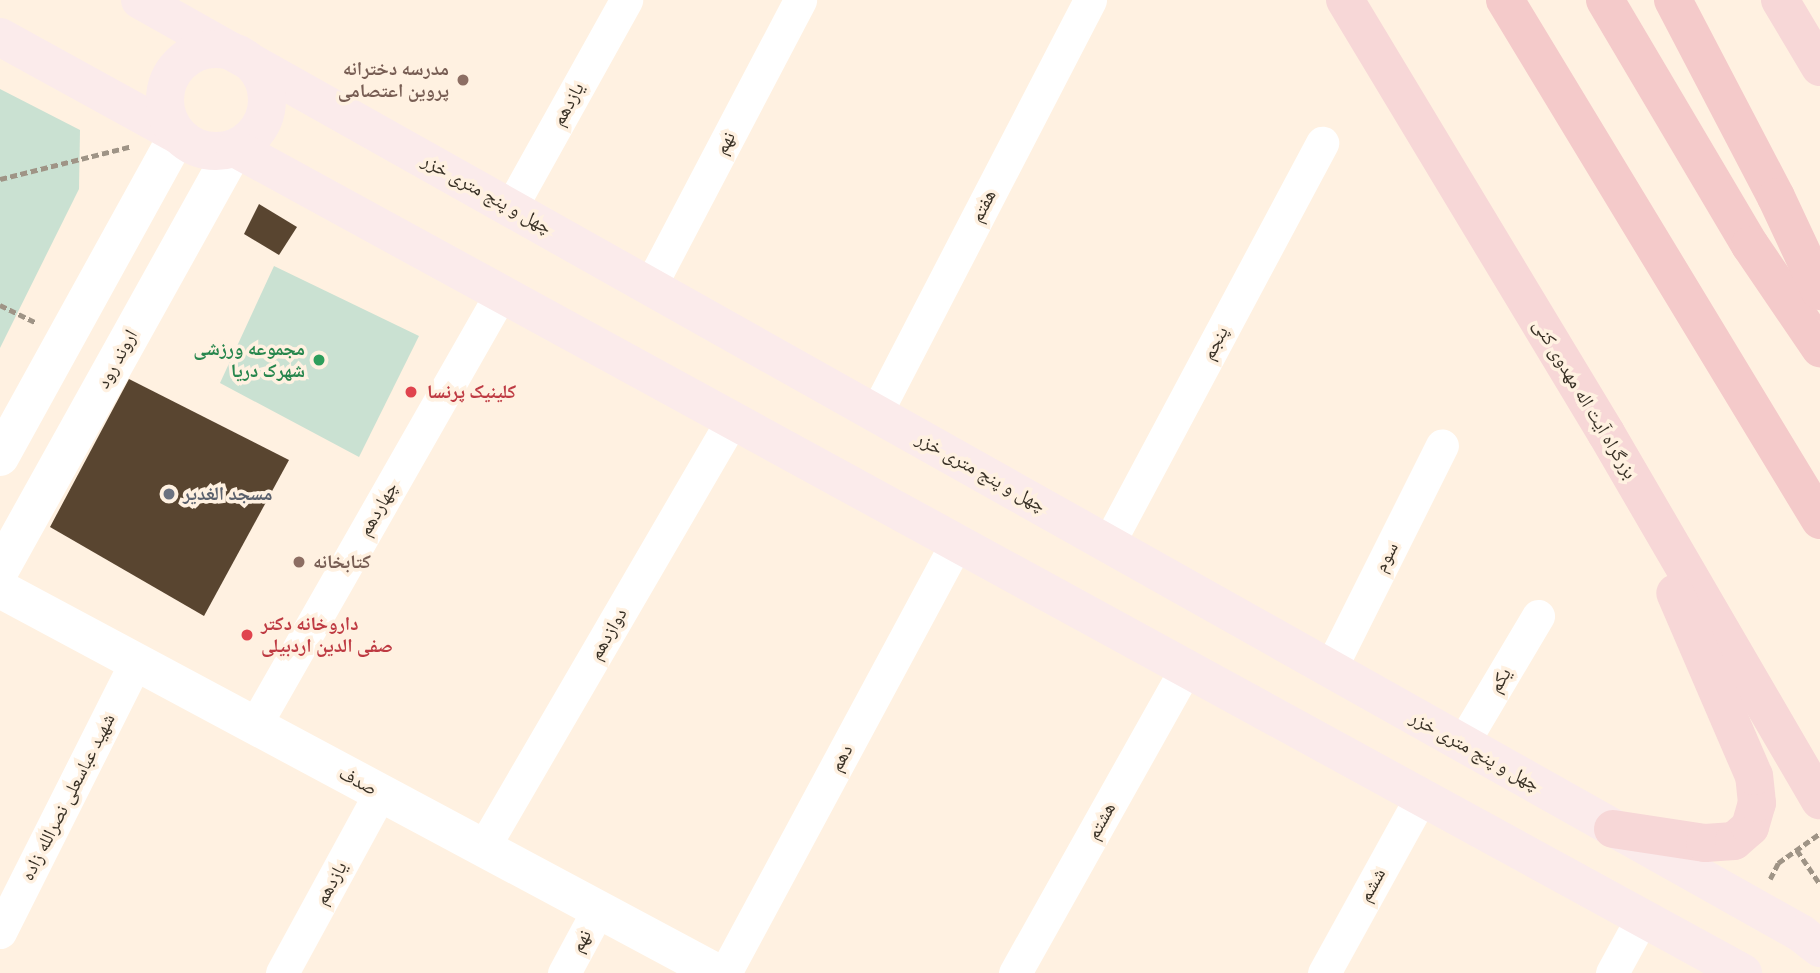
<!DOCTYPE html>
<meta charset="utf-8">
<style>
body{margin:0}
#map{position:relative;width:1820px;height:973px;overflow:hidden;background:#fff1e1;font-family:"Public Sans","Noto Naskh Arabic",sans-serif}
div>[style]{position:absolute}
.green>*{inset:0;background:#cae1d2}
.building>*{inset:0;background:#594530}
.path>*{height:4.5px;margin-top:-2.25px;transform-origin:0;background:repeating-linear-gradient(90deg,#9f9486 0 7px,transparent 0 10.5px)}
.minor>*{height:33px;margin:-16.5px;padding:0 16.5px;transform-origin:16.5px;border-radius:16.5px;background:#fff}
.tertiary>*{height:38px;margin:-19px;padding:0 19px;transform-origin:19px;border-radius:19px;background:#fff}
.secondary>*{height:38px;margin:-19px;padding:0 19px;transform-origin:19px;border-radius:19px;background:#fbebeb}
.secondary>.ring{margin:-19px;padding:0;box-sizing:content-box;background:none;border:38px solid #fbebeb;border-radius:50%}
.primary>*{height:38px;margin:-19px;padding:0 19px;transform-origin:19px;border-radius:19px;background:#f7d7d7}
.trunk>*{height:38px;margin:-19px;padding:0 19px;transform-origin:19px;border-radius:19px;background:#f4caca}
.dots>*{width:19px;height:19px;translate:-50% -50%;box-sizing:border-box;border:4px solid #fff1e1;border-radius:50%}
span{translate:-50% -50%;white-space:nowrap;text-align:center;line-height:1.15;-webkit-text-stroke:7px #fff1e1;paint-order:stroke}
.education-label{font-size:19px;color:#785e54;font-weight:700}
.right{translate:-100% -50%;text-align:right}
.left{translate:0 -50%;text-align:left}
.street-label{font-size:19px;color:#383025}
.leisure-label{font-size:19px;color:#27864d;font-weight:700}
.health-label{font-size:19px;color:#be3a42;font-weight:700}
.worship-label{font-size:19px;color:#5b616d;font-weight:700}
</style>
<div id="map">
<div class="green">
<div style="clip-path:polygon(0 89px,80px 130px,79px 189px,0 348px)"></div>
<div style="clip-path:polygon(274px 266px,419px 336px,359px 457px,220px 383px)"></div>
</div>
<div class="building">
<div style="clip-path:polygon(259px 204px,297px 227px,279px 255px,244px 234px)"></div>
<div style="clip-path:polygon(129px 379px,289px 460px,204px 616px,50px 527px)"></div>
</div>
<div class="path">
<div style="left:0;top:179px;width:136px;rotate:-14deg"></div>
<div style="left:0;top:305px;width:41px;rotate:25.9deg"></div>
<div style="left:1797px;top:850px;width:41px;rotate:55.9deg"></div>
<div style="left:1770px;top:879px;width:18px;rotate:-63deg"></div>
<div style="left:1778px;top:863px;width:50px;rotate:-35.3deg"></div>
</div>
<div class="minor">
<div style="left:511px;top:207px;width:237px;rotate:-60.9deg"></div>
<div style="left:650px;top:286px;width:323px;rotate:-62.3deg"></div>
<div style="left:876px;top:413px;width:465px;rotate:-62.6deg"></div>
<div style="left:1108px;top:544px;width:455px;rotate:-61.9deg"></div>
<div style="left:1330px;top:669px;width:250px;rotate:-63.4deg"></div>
<div style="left:255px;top:725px;width:497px;rotate:-60.3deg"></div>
<div style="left:1462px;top:744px;width:149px;rotate:-59.3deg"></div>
<div style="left:483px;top:848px;width:495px;rotate:-59.8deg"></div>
<div style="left:0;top:932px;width:302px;rotate:-63.3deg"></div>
<div style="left:282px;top:973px;width:205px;rotate:-61.4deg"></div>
<div style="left:564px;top:973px;width:72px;rotate:-61.6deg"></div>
<div style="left:725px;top:973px;width:489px;rotate:-61.7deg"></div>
<div style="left:1015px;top:973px;width:350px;rotate:-60.7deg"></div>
<div style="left:1324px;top:973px;width:201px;rotate:-61.1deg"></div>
<div style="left:1612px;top:973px;width:63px;rotate:-61.4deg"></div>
</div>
<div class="tertiary">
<div style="left:0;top:457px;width:368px;rotate:-61.1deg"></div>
<div style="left:0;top:570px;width:483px;rotate:-60.9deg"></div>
<div style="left:0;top:589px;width:813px;rotate:28.17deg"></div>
</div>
<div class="secondary">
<div style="left:140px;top:0;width:1906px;rotate:29.33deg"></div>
<div style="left:1802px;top:934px;width:23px;rotate:38deg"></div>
<div style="left:0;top:37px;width:203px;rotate:28.8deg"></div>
<div class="ring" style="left:165px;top:49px;width:64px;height:64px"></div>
<div style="left:235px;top:148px;width:1719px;rotate:28.68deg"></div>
</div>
<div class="primary">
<div style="left:1345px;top:0;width:506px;rotate:58.92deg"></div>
<div style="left:1606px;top:433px;width:425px;rotate:59.8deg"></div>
<div style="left:1780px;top:0;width:78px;rotate:59.2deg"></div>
<div style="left:1613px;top:829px;width:93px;rotate:8.7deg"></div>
<div style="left:1705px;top:843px;width:29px;rotate:-4deg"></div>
<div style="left:1734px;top:841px;width:21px;rotate:-41deg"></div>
<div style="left:1750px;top:827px;width:25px;rotate:-74deg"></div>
<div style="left:1757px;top:803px;width:27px;rotate:-96deg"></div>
<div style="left:1754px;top:776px;width:199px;rotate:-113.3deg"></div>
</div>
<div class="trunk">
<div style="left:1505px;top:0;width:608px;rotate:58.79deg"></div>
<div style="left:1605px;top:0;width:285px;rotate:59.4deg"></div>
<div style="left:1750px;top:245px;width:125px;rotate:55.8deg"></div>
<div style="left:1673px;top:0;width:222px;rotate:62.4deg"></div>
<div style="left:1776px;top:197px;width:104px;rotate:64.9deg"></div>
</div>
<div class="dots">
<div style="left:463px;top:80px;background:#8d6e63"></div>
<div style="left:319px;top:360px;background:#2e9e5b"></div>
<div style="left:411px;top:392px;background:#e0444e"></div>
<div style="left:169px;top:494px;background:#6b7280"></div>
<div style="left:299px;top:562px;background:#8d6e63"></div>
<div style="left:247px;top:635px;background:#e0444e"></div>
</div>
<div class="education-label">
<span class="right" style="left:449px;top:80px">مدرسه دخترانه<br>پروین اعتصامی</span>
<span class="left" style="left:313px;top:562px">کتابخانه</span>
</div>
<div class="street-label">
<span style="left:568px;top:104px;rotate:-61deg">یازدهم</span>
<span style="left:725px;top:143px;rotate:-62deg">نهم</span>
<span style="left:487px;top:194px;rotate:29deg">چهل و پنج متری خزر</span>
<span style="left:983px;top:206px;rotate:-63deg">هفتم</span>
<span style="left:1215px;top:343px;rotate:-62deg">پنجم</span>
<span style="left:117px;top:359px;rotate:-61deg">اروند رود</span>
<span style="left:1585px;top:399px;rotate:59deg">بزرگراه آیت اله مهدوی کنی</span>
<span style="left:981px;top:472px;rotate:29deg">چهل و پنج متری خزر</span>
<span style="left:378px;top:509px;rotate:-60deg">چهاردهم</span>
<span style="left:1386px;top:557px;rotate:-63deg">سوم</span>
<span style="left:608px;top:634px;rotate:-60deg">دوازدهم</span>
<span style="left:1500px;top:680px;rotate:-59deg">یکم</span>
<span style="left:1475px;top:751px;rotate:29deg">چهل و پنج متری خزر</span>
<span style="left:841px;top:758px;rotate:-62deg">دهم</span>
<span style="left:358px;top:781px;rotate:28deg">صدف</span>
<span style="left:68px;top:797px;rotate:-63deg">شهید عباسعلی نصرالله زاده</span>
<span style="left:1101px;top:821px;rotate:-61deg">هشتم</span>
<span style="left:331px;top:883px;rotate:-61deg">یازدهم</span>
<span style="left:1372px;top:885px;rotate:-61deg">ششم</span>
<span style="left:581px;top:941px;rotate:-62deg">نهم</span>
</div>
<div class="leisure-label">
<span class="right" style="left:305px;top:360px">مجموعه ورزشی<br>شهرک دریا</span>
</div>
<div class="health-label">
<span class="left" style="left:427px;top:392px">کلینیک پرنسا</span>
<span class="left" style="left:261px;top:635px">داروخانه دکتر<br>صفی الدین اردبیلی</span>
</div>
<div class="worship-label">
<span class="left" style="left:183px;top:494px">مسجد الغدیر</span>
</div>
</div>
